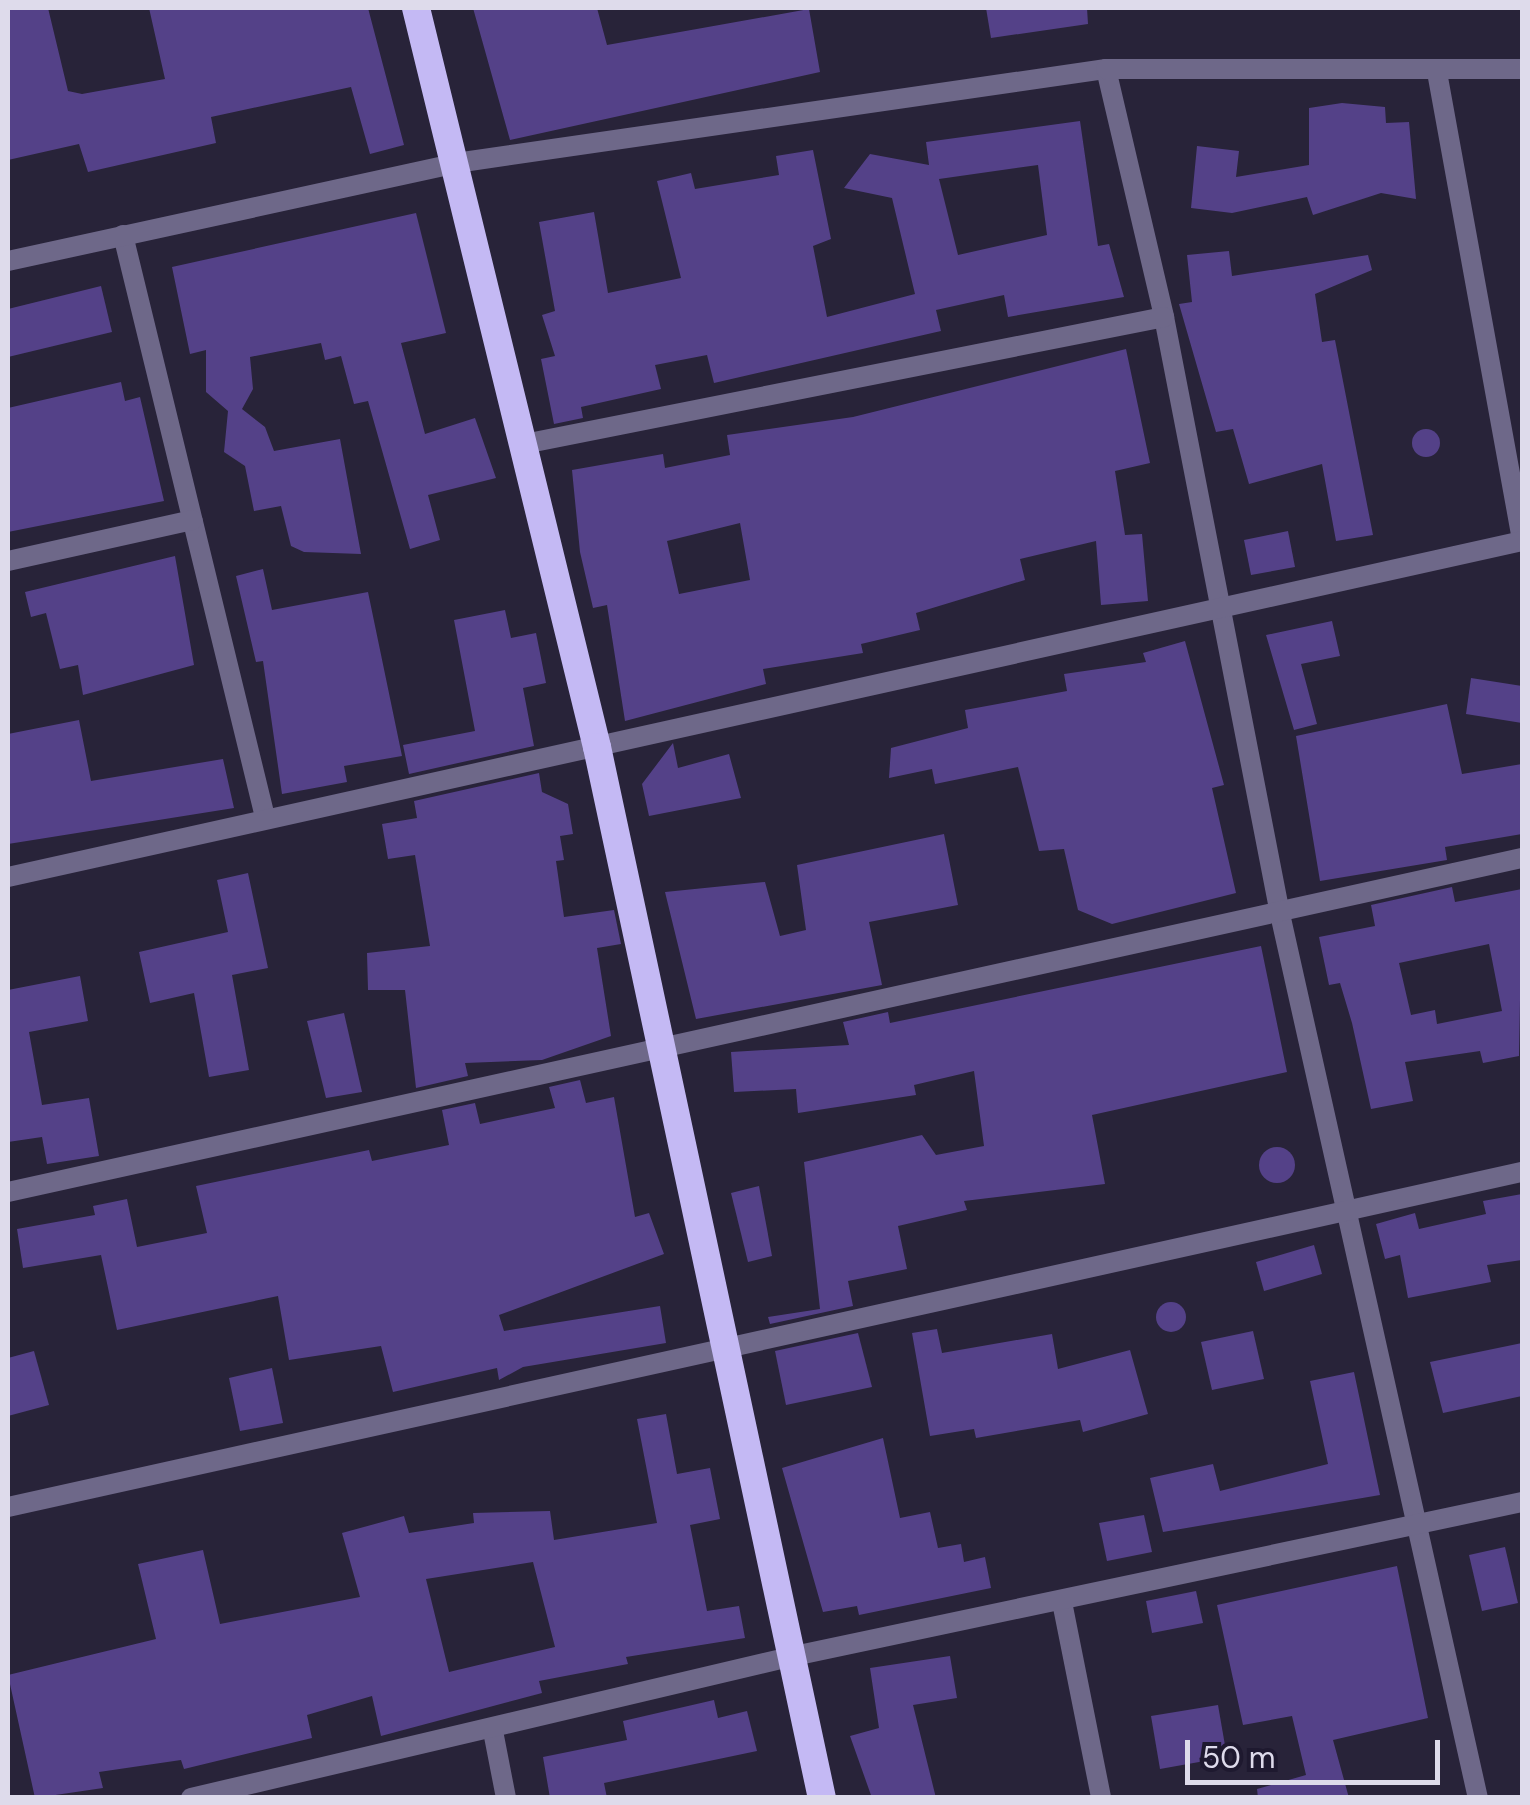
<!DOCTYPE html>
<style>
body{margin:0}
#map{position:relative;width:1530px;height:1805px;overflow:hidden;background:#282339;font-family:"DM Sans",sans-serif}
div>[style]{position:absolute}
.building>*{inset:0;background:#544188}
.round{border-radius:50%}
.minor>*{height:20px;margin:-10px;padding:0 10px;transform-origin:10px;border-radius:10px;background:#6e6889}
.trunk>*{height:28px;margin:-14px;padding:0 14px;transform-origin:14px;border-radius:14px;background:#c4b9f4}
span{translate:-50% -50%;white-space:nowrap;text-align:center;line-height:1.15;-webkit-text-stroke:9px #1e192f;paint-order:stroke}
.frame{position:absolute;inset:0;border:10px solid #dedbeb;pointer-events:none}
.scale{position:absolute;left:1185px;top:1740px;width:255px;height:45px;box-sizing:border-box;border:5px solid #dedbeb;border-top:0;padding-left:12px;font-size:30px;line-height:35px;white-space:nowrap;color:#dedbeb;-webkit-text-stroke:8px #1e192f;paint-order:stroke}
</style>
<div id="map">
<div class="building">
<div style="clip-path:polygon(8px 8px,48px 8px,68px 91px,82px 94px,165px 79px,149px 8px,368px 8px,404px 145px,370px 154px,351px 87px,211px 117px,216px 143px,88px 172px,79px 144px,8px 160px)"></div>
<div style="clip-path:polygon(473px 8px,597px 8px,607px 45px,809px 9px,820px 72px,510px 140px)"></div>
<div style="clip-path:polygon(986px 8px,1087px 8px,1088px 24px,991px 38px)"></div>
<div style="clip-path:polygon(1342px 103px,1385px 107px,1386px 123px,1409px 122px,1416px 199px,1381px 193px,1313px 215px,1307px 197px,1232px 213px,1191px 208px,1197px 146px,1239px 151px,1236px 177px,1309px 165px,1309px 108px)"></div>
<div style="clip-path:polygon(evenodd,1080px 121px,1098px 246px,1109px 244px,1124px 297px,1008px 317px,1004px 295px,936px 310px,941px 331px,714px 383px,707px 355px,655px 365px,661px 389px,581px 407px,583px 418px,554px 424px,541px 359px,555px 356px,542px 315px,555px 311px,539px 222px,594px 212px,608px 293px,681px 278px,657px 181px,691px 173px,695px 189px,779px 175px,776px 156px,813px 150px,831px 239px,813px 246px,827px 317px,915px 294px,892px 198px,844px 188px,870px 154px,929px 165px,926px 142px,1080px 121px,1038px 165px,1047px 235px,958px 255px,939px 179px,1038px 165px)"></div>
<div style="clip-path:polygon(416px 213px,446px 333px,401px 343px,425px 434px,475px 418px,496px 478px,428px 495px,440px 540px,410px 549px,368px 401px,354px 404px,341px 356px,325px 360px,321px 343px,250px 357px,253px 389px,242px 409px,265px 427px,274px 451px,340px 439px,361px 554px,304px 552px,291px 546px,281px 506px,254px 511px,245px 466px,224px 452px,228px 411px,206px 392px,206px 350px,190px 354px,172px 267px)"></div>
<div style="clip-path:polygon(1229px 251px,1232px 276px,1368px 255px,1372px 270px,1315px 294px,1322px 342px,1335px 340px,1373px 535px,1336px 541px,1322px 464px,1249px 484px,1233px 429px,1216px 432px,1179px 304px,1192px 302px,1187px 255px)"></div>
<div style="clip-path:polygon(101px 286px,112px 332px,8px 357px,8px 309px)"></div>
<div style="clip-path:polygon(evenodd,1126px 349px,1150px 463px,1115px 471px,1125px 535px,1142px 534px,1148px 601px,1101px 605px,1096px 541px,1020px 559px,1025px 580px,916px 613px,920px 630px,861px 644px,863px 653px,763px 669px,766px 684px,625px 721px,607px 605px,593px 608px,580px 552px,572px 470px,663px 454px,665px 468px,730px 455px,727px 435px,853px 417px,1126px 349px,740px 523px,750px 580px,679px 594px,667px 541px,740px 523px)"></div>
<div style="clip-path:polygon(121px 382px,125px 401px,140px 397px,164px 501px,8px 532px,8px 408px)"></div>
<div class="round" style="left:1412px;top:429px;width:28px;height:28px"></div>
<div style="clip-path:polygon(1288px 531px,1295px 567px,1251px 575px,1244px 540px)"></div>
<div style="clip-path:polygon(175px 556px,194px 665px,83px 695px,78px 665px,60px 669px,46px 613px,31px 617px,25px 592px)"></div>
<div style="clip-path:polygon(263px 569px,272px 610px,368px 592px,402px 756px,344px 766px,347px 782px,282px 794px,263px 661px,256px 662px,236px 576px)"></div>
<div style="clip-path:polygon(505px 610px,511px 638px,536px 633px,546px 683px,523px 688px,534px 746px,409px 774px,403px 745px,475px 731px,454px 620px)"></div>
<div style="clip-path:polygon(1332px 621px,1340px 656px,1301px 664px,1317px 724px,1294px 730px,1266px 635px)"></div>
<div style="clip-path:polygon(1185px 641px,1224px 785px,1212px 788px,1236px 893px,1112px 924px,1078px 910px,1064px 849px,1039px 851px,1018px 767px,935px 784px,932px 769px,889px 778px,891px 748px,968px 728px,965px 710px,1067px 691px,1064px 674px,1146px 662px,1143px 653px)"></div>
<div style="clip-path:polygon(1471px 678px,1522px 686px,1522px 723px,1466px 714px)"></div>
<div style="clip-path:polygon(1447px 704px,1462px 774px,1522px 764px,1522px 834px,1445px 847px,1447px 860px,1320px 881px,1296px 736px)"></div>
<div style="clip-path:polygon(79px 720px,91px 781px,223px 759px,234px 808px,8px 844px,8px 734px)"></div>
<div style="clip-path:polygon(673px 743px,678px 768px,729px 754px,741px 798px,649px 816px,642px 784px)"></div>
<div style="clip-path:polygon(539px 773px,542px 792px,568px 804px,573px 834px,560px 836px,564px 860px,556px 861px,564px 917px,614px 910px,621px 944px,597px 948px,611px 1036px,542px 1060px,465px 1063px,468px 1076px,416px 1088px,405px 990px,368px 990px,367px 953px,430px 946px,415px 855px,388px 859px,382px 824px,417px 818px,414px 801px)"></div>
<div style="clip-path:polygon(944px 834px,958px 905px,869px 922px,882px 985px,696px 1019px,665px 892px,765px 882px,780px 936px,806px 930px,797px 865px)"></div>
<div style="clip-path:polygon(248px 873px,268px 968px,232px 975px,249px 1070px,209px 1077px,194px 993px,150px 1003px,139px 952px,228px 932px,217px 880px)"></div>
<div style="clip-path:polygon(evenodd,1452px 887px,1455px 902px,1522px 889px,1519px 1056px,1483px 1063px,1480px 1051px,1405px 1062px,1413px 1101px,1371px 1109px,1352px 1023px,1340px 983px,1329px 985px,1319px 937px,1375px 926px,1371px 905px,1452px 887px,1489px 944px,1502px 1011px,1437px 1024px,1435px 1010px,1411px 1015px,1399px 963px,1489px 944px)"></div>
<div style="clip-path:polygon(1261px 946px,1287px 1072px,1092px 1115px,1105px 1184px,964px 1201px,967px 1210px,898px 1226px,907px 1269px,848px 1281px,853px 1306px,770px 1324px,768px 1317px,820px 1309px,804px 1162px,922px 1135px,936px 1155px,984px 1146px,974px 1071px,914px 1085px,916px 1095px,798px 1113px,796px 1089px,734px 1092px,731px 1052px,849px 1045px,843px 1022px,888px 1012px,890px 1023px)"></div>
<div style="clip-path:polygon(80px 976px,88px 1021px,29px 1032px,42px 1105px,89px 1098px,99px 1156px,47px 1164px,42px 1137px,8px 1142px,8px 990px)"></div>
<div style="clip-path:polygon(344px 1013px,362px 1092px,326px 1098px,307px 1021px)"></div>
<div style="clip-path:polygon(580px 1080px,586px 1103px,614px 1097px,635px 1217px,649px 1213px,664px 1254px,499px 1315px,504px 1331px,660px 1306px,666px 1343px,523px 1367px,499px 1380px,497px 1368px,393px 1392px,381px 1346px,289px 1360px,278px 1296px,117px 1330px,101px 1255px,23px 1268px,17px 1229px,95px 1215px,93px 1206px,127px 1199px,137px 1247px,207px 1233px,196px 1186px,369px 1150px,372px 1161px,449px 1145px,442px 1110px,475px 1103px,480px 1124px,555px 1108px,549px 1087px)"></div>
<div class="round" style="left:1259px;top:1147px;width:36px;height:36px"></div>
<div style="clip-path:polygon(759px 1186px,772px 1256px,748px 1262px,731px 1193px)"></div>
<div style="clip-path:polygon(1522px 1194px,1522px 1260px,1487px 1265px,1491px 1282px,1408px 1298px,1400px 1255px,1385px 1259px,1376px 1224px,1415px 1213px,1419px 1229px,1486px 1214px,1483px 1201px)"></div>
<div style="clip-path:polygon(1314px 1245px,1322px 1274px,1264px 1291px,1256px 1262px)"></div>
<div class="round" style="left:1156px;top:1302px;width:30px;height:30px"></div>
<div style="clip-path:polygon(937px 1329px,942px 1353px,1052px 1334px,1058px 1369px,1130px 1350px,1148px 1414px,1083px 1432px,1080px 1420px,976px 1438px,974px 1429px,930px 1436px,912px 1333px)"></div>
<div style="clip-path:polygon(1253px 1331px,1264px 1379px,1212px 1390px,1201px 1342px)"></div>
<div style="clip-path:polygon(858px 1333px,872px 1387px,786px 1405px,775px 1351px)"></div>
<div style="clip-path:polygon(1522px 1343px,1522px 1396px,1443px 1413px,1430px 1362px)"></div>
<div style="clip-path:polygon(34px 1351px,49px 1405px,8px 1416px,8px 1358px)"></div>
<div style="clip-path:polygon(272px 1368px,283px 1423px,240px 1431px,229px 1378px)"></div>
<div style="clip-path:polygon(1354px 1372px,1380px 1495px,1163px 1532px,1150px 1478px,1213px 1464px,1220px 1491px,1328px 1464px,1310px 1381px)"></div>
<div style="clip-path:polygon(evenodd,666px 1414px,677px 1474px,710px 1468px,720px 1519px,690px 1525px,707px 1611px,739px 1606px,745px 1638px,626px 1657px,628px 1664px,539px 1681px,542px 1693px,381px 1736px,372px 1696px,307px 1715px,312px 1738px,184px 1769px,181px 1760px,99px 1772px,103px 1788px,35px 1798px,8px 1675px,156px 1639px,138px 1564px,203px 1550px,220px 1624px,360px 1597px,342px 1533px,404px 1516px,409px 1533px,474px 1523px,473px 1513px,550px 1511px,554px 1540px,657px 1523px,637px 1419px,666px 1414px,533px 1562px,555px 1647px,449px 1672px,426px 1579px,533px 1562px)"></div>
<div style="clip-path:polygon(883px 1438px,900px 1518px,930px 1512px,938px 1548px,961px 1544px,964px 1562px,985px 1557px,991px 1588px,859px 1615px,857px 1606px,823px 1612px,782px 1468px)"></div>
<div style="clip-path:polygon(1144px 1515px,1152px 1552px,1107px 1561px,1099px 1523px)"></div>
<div style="clip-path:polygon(1505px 1547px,1518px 1603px,1482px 1611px,1469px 1555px)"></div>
<div style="clip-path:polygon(1397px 1566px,1428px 1718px,1333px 1740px,1349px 1798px,1258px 1798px,1257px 1789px,1306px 1775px,1292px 1716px,1243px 1725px,1217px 1605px)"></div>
<div style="clip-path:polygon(1196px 1591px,1203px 1623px,1152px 1633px,1146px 1601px)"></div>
<div style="clip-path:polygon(950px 1656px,957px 1698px,913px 1705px,936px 1798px,872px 1798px,850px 1736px,879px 1728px,870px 1668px)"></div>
<div style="clip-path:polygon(714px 1700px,718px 1718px,747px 1711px,757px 1751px,604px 1783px,607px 1798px,550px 1798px,543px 1757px,627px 1740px,623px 1721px)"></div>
<div style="clip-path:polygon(1218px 1705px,1227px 1757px,1160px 1769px,1151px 1716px)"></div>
</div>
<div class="minor">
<div style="left:1106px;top:69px;width:255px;rotate:76.8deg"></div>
<div style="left:1164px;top:317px;width:608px;rotate:79deg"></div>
<div style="left:1280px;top:914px;width:906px;rotate:77.38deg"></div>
<div style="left:1437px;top:72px;width:475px;rotate:79.7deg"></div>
<div style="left:123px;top:235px;width:599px;rotate:76.29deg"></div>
<div style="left:8px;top:261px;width:459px;rotate:-12.3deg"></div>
<div style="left:456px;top:163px;width:657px;rotate:-8.23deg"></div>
<div style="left:1106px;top:69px;width:416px"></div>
<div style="left:524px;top:444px;width:652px;rotate:-11.22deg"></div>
<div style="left:8px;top:561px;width:189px;rotate:-12.5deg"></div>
<div style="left:8px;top:877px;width:1551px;rotate:-12.51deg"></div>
<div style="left:8px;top:1192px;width:1550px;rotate:-12.44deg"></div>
<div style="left:8px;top:1507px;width:1551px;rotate:-12.48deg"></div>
<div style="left:1062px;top:1602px;width:200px;rotate:78.7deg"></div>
<div style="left:493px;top:1731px;width:68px;rotate:79deg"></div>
<div style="left:191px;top:1798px;width:619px;rotate:-13.25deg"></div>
<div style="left:794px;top:1656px;width:744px;rotate:-11.94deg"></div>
</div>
<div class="trunk">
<div style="left:416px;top:8px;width:761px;rotate:76.24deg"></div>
<div style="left:597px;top:747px;width:1075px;rotate:77.92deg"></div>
</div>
<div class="frame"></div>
<div class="scale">50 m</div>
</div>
